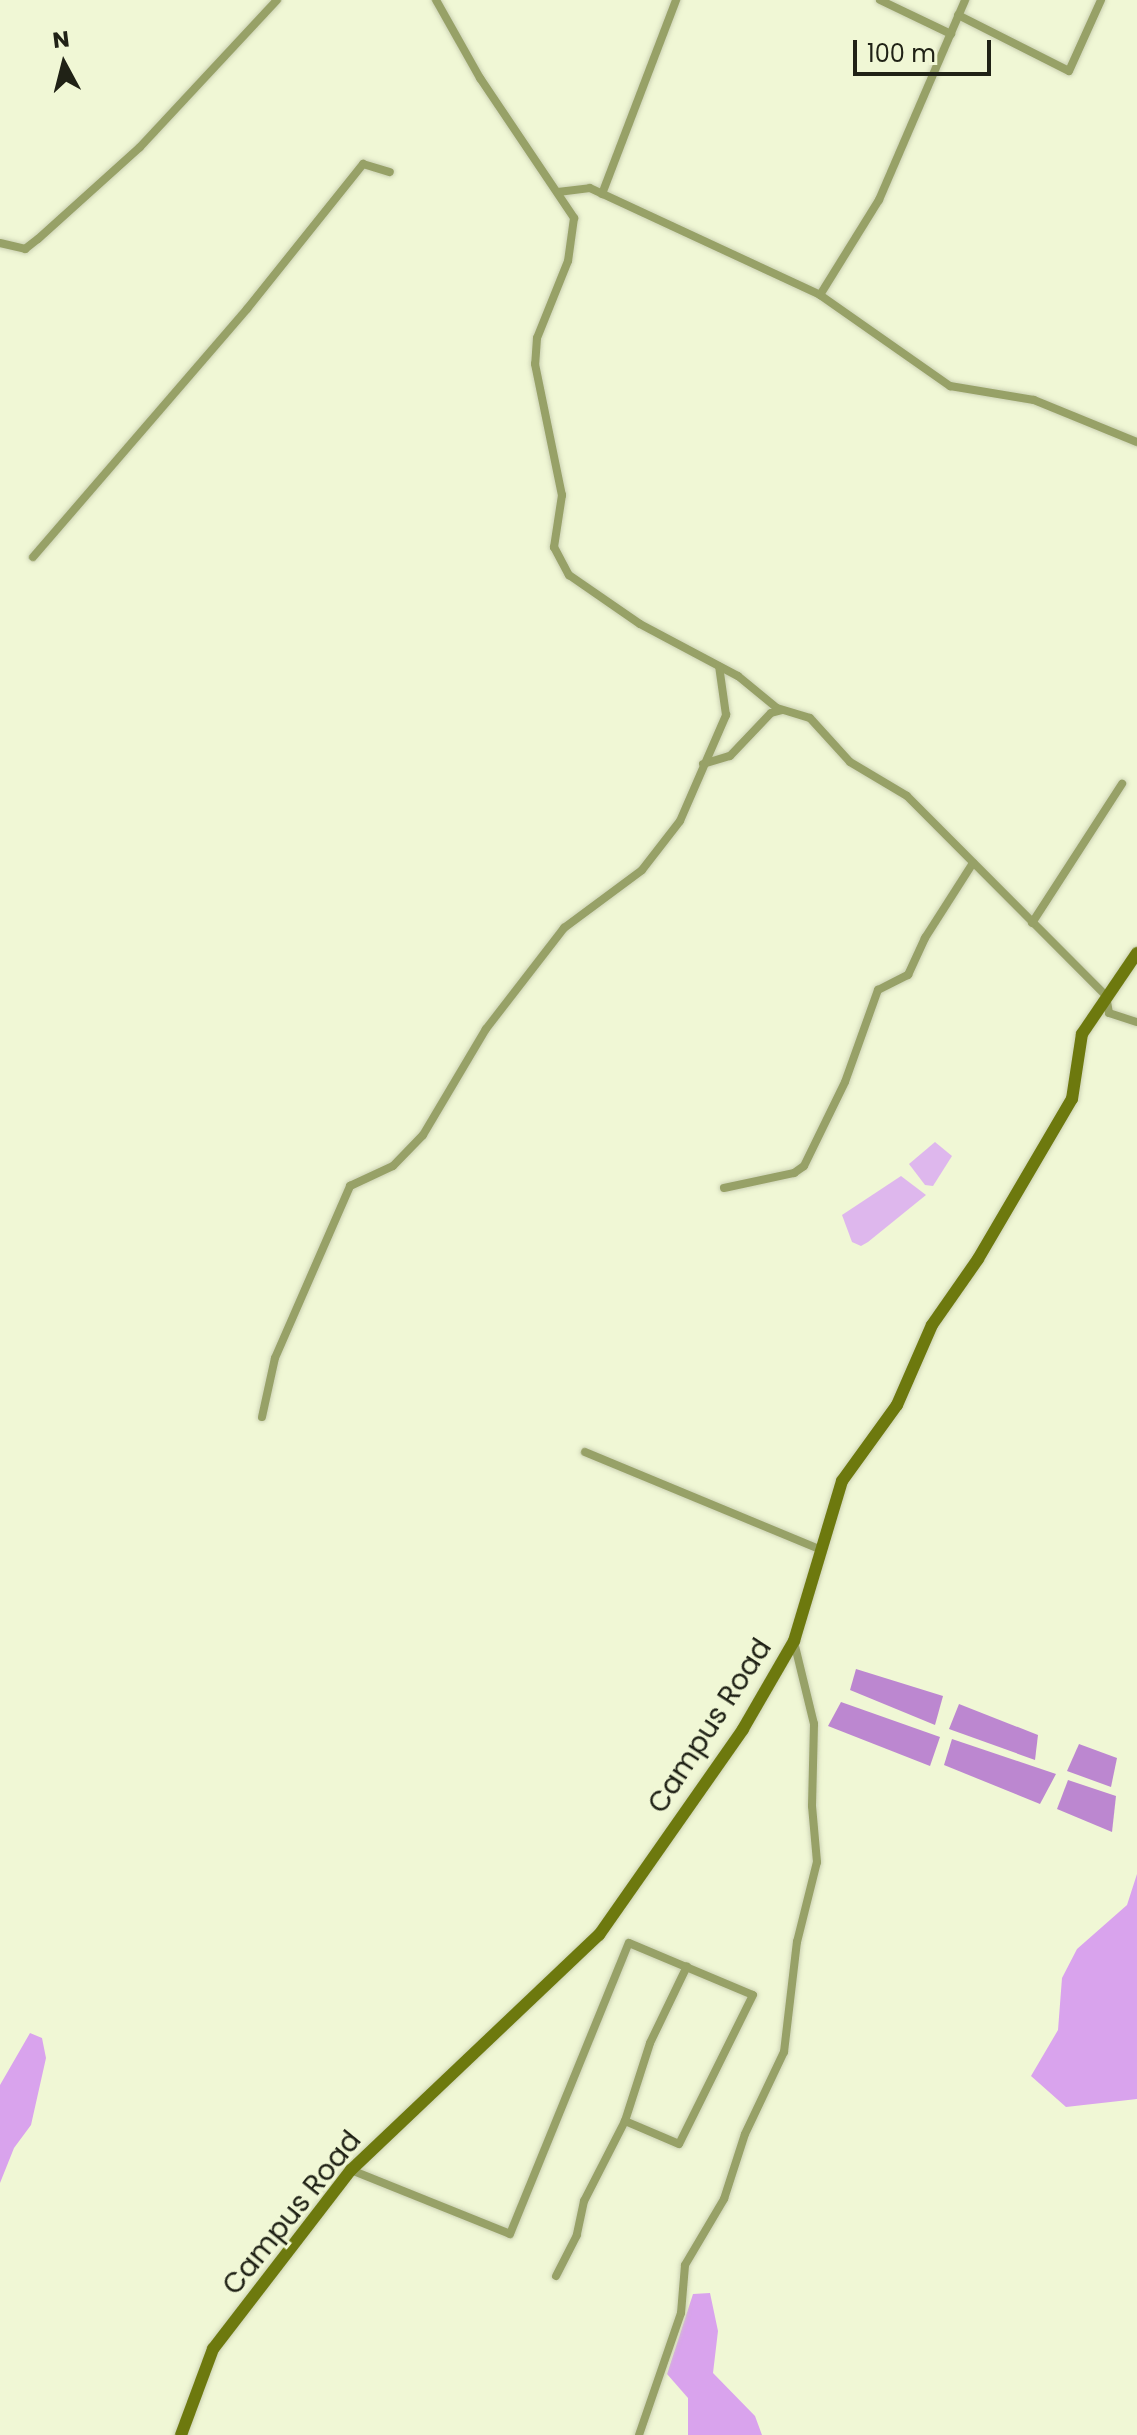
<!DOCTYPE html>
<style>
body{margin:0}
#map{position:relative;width:1137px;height:2435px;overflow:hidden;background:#f0f7d5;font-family:Poppins,sans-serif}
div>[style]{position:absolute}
.green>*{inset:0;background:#deb7ed}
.forest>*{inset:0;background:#d9a3ed}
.water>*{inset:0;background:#bc87d0}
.roads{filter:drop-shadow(0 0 2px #cbd1b3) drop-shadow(0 0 2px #cbd1b3)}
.street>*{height:8px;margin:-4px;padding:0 4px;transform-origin:4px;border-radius:4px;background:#97a167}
.secondary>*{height:12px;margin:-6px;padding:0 6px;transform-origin:6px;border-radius:6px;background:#6d790e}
span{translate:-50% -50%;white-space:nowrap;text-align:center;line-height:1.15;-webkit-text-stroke:6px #f0f7d5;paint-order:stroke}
.street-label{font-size:28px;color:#202216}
.north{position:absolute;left:24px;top:24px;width:80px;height:80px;-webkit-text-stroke:6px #f0f7d5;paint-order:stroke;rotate:353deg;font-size:22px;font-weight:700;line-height:32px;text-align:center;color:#202216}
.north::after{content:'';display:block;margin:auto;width:28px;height:36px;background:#202216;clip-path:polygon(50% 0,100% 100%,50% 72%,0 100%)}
.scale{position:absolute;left:853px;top:40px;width:138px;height:36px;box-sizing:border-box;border:4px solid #202216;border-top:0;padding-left:10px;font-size:24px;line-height:28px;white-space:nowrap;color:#202216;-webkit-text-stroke:6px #f0f7d5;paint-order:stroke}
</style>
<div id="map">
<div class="green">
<div style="clip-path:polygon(935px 1142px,952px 1156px,933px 1186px,925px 1185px,909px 1164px)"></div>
<div style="clip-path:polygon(901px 1176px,926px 1195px,868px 1242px,861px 1246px,852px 1242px,842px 1215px)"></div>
</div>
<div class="forest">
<div style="clip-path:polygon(1137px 1874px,1137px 2099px,1066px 2107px,1031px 2076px,1058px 2030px,1062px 1978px,1077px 1949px,1127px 1905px)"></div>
<div style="clip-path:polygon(30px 2033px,42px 2038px,46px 2058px,31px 2125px,14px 2148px,0 2183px,0 2085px)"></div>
<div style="clip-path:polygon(710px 2293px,718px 2331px,713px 2373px,755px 2416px,762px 2435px,688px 2435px,688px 2398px,667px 2374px,693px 2294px)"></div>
</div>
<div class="water">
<div style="clip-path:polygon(856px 1669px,943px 1696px,935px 1725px,850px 1690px)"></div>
<div style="clip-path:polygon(841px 1702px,940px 1737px,930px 1766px,828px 1726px)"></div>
<div style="clip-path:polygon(959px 1704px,1038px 1735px,1035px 1760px,949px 1729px)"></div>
<div style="clip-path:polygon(952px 1739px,1056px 1774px,1040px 1804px,944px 1765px)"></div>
<div style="clip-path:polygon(1079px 1744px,1117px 1758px,1111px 1787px,1067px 1771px)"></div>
<div style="clip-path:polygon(1068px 1780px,1116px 1796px,1112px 1832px,1057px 1809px)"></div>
</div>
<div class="roads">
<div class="street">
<div style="left:436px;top:0;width:90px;rotate:60.6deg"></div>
<div style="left:480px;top:78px;width:169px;rotate:56.1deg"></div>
<div style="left:574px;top:218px;width:43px;rotate:97.9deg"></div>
<div style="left:568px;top:261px;width:83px;rotate:111.9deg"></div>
<div style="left:537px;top:338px;width:26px;rotate:94deg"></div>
<div style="left:535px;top:364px;width:134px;rotate:78.4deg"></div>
<div style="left:562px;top:495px;width:53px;rotate:98.7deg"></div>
<div style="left:554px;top:547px;width:32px;rotate:62deg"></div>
<div style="left:569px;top:575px;width:86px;rotate:34.6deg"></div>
<div style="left:640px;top:624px;width:111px;rotate:28deg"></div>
<div style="left:738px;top:676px;width:50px;rotate:39.4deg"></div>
<div style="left:777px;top:708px;width:34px;rotate:17deg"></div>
<div style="left:810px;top:718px;width:59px;rotate:47.7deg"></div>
<div style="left:850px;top:762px;width:66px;rotate:30.8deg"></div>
<div style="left:907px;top:796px;width:282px;rotate:45.1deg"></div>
<div style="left:1106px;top:996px;width:17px;rotate:80deg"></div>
<div style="left:1109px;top:1013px;width:29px;rotate:18deg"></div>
<div style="left:880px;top:0;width:79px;rotate:25.6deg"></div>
<div style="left:958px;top:15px;width:124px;rotate:26.8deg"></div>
<div style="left:1069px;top:71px;width:78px;rotate:-65.7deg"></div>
<div style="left:558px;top:192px;width:32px;rotate:-7deg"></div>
<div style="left:590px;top:188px;width:254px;rotate:24.9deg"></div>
<div style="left:820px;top:295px;width:159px;rotate:35deg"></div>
<div style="left:950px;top:386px;width:85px;rotate:9.5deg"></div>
<div style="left:1034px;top:400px;width:111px;rotate:22.2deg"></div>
<div style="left:602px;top:194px;width:208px;rotate:-69.1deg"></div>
<div style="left:0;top:243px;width:26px;rotate:13deg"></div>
<div style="left:25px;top:249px;width:16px;rotate:-38deg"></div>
<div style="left:38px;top:239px;width:137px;rotate:-42deg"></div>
<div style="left:140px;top:147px;width:201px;rotate:-47deg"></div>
<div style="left:820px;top:295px;width:112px;rotate:-58.2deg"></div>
<div style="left:879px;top:200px;width:218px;rotate:-66.7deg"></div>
<div style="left:33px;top:557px;width:328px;rotate:-49.2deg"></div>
<div style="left:247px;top:309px;width:186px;rotate:-51.3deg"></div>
<div style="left:363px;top:164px;width:28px;rotate:17deg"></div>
<div style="left:703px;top:764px;width:28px;rotate:-17deg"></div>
<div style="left:730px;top:756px;width:59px;rotate:-46.4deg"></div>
<div style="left:771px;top:713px;width:11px;rotate:-15deg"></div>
<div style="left:1032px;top:923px;width:166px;rotate:-57.1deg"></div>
<div style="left:724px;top:1188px;width:72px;rotate:-12.1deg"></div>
<div style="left:794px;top:1173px;width:12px;rotate:-35deg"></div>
<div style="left:804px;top:1166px;width:93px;rotate:-64deg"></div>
<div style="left:845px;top:1082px;width:98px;rotate:-70.3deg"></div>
<div style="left:878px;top:990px;width:34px;rotate:-27deg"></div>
<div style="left:908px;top:975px;width:41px;rotate:-65.3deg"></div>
<div style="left:925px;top:938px;width:89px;rotate:-57.4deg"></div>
<div style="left:262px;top:1417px;width:60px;rotate:-77.6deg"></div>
<div style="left:275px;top:1358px;width:188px;rotate:-66.4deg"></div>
<div style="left:350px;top:1186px;width:47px;rotate:-24.9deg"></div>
<div style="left:393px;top:1166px;width:43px;rotate:-45.9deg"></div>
<div style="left:423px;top:1135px;width:123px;rotate:-59.3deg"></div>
<div style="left:486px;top:1029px;width:128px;rotate:-52.3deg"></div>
<div style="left:564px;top:928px;width:97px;rotate:-36.6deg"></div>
<div style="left:642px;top:870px;width:62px;rotate:-52.2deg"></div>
<div style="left:680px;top:821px;width:116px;rotate:-66.5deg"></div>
<div style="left:726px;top:715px;width:49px;rotate:-98.1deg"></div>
<div style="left:585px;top:1452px;width:253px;rotate:22.5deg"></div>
<div style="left:625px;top:2121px;width:82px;rotate:-72.2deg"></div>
<div style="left:650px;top:2043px;width:85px;rotate:-64.3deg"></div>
<div style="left:351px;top:2170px;width:171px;rotate:21.9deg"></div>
<div style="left:510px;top:2234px;width:314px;rotate:-67.8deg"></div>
<div style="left:629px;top:1943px;width:134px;rotate:22.8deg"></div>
<div style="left:753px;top:1995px;width:166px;rotate:116.4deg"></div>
<div style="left:679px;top:2144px;width:59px;rotate:-156.9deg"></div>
<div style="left:625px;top:2121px;width:90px;rotate:117.1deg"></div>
<div style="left:584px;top:2201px;width:35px;rotate:102deg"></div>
<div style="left:577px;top:2235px;width:46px;rotate:117.1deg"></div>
<div style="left:639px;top:2435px;width:129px;rotate:-71deg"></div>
<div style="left:681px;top:2313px;width:48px;rotate:-85.2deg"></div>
<div style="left:685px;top:2265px;width:77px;rotate:-59.4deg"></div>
<div style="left:724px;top:2199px;width:68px;rotate:-72.1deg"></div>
<div style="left:745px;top:2134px;width:91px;rotate:-64.6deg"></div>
<div style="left:784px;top:2052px;width:111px;rotate:-83.3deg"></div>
<div style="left:797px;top:1942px;width:82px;rotate:-76deg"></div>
<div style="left:817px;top:1862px;width:56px;rotate:-95.1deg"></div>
<div style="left:812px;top:1806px;width:82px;rotate:-88.6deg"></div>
<div style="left:814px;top:1724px;width:84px;rotate:-103.7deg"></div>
</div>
<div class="secondary">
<div style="left:181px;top:2435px;width:92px;rotate:-69.6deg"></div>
<div style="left:213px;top:2349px;width:226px;rotate:-52.4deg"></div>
<div style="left:351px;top:2170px;width:342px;rotate:-43.5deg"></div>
<div style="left:599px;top:1935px;width:251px;rotate:-55deg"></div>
<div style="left:743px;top:1729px;width:102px;rotate:-59.9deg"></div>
<div style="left:794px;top:1641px;width:167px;rotate:-73.3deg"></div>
<div style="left:842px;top:1481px;width:94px;rotate:-54.1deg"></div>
<div style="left:897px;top:1405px;width:87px;rotate:-66.4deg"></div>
<div style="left:932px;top:1325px;width:80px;rotate:-55.1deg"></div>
<div style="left:978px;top:1259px;width:186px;rotate:-59.6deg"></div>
<div style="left:1072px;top:1099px;width:66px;rotate:-81.3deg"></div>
<div style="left:1082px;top:1034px;width:98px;rotate:-55.8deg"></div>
</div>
</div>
<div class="street-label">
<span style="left:710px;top:1726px;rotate:-57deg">Campus Road</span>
<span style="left:292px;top:2213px;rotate:-51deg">Campus Road</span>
</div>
<div class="north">N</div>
<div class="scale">100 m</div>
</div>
